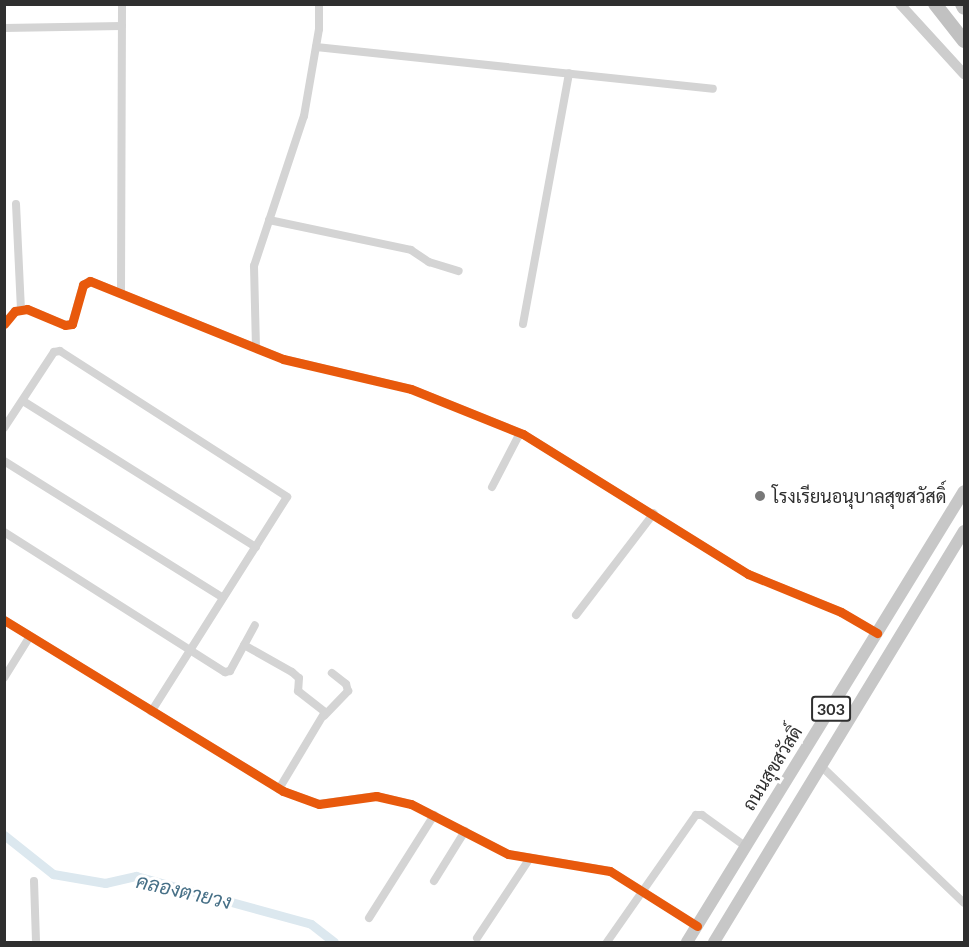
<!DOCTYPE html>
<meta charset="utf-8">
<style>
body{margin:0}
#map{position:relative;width:969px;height:947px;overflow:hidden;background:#fff;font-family:Lato,Sarabun,sans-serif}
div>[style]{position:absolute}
.canal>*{height:9px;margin:-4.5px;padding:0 4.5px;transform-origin:4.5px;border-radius:4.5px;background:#dce8ef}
.minor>*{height:8px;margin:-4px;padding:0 4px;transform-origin:4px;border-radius:4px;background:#d4d4d4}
.secondary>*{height:10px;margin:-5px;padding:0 5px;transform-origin:5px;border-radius:5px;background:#cdcdcd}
.primary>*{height:12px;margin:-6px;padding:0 6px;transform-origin:6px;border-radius:6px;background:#c7c7c7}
.motorway>*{height:14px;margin:-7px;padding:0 7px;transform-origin:7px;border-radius:7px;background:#c1c1c1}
.cycleway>*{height:9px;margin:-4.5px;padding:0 4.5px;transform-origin:4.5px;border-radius:4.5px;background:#e8590c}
.dots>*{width:16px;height:16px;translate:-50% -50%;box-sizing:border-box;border:3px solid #fff;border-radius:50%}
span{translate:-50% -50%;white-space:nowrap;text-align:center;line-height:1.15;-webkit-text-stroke:6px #fff;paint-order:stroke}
.shield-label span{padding:2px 4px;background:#fff;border:2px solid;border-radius:4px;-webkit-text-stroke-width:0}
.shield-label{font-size:16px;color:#2f2f2f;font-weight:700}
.poi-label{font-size:18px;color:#2f2f2f}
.left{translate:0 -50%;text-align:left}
.street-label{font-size:18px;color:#2f2f2f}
.water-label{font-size:20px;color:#477087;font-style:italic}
.frame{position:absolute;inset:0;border:6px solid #2f2f2f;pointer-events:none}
</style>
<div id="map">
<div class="canal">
<div style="left:4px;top:835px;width:63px;rotate:38.5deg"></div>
<div style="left:53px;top:874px;width:53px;rotate:9.8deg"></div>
<div style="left:105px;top:883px;width:32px;rotate:-13deg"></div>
<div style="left:136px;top:876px;width:181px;rotate:15.3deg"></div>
<div style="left:311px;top:924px;width:29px;rotate:38deg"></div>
</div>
<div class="minor">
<div style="left:4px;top:28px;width:118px;rotate:-1deg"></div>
<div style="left:316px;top:47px;width:399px;rotate:6deg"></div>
<div style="left:16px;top:204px;width:106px;rotate:87.3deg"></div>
<div style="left:269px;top:220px;width:145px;rotate:11.9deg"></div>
<div style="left:411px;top:250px;width:22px;rotate:34deg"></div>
<div style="left:429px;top:262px;width:31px;rotate:17deg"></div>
<div style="left:121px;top:293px;width:289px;rotate:-89.8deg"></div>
<div style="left:4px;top:324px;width:17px;rotate:-50deg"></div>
<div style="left:15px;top:311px;width:12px;rotate:-9deg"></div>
<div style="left:27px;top:309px;width:41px;rotate:22.8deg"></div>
<div style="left:65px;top:325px;width:7px;rotate:-8deg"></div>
<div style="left:72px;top:324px;width:41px;rotate:-74.2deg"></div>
<div style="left:83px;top:285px;width:8px;rotate:-30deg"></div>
<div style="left:90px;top:281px;width:208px;rotate:22deg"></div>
<div style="left:283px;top:359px;width:131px;rotate:13.2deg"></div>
<div style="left:411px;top:389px;width:121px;rotate:21.9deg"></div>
<div style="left:523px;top:434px;width:265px;rotate:31.9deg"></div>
<div style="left:748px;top:574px;width:100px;rotate:22.2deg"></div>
<div style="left:841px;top:612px;width:42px;rotate:30.3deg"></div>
<div style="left:523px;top:324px;width:255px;rotate:-79.6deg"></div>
<div style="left:256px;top:348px;width:82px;rotate:-91.4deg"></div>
<div style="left:254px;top:266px;width:158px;rotate:-71.6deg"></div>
<div style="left:304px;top:116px;width:88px;rotate:-80.2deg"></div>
<div style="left:319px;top:29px;width:25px;rotate:-90deg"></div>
<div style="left:23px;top:401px;width:275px;rotate:32.1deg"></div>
<div style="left:4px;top:428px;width:91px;rotate:-56.7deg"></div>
<div style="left:54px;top:352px;width:6px;rotate:-9deg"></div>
<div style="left:60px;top:351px;width:270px;rotate:32.7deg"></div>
<div style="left:287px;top:497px;width:254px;rotate:122.3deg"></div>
<div style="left:4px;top:461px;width:258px;rotate:32deg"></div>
<div style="left:492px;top:487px;width:61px;rotate:-62.6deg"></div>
<div style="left:4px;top:532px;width:262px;rotate:32.4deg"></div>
<div style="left:225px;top:672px;width:5px;rotate:-11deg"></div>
<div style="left:230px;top:671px;width:52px;rotate:-61.5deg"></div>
<div style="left:576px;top:615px;width:128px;rotate:-52.6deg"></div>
<div style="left:4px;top:620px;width:327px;rotate:31.5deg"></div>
<div style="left:283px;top:791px;width:38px;rotate:20deg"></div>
<div style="left:319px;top:804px;width:58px;rotate:-8deg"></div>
<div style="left:376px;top:796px;width:36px;rotate:13deg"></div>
<div style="left:411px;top:804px;width:109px;rotate:27.3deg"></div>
<div style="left:508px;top:854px;width:103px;rotate:9.5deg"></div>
<div style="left:610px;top:871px;width:103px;rotate:32.3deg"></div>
<div style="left:244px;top:645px;width:55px;rotate:29.4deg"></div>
<div style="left:292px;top:672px;width:9px;rotate:41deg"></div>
<div style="left:299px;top:678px;width:13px;rotate:94deg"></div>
<div style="left:298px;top:691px;width:34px;rotate:38deg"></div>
<div style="left:325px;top:712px;width:90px;rotate:120.9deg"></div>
<div style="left:4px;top:678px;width:49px;rotate:-58.2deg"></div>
<div style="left:324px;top:716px;width:35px;rotate:-46deg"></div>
<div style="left:348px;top:691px;width:7px;rotate:-106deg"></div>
<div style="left:346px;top:684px;width:18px;rotate:-142deg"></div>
<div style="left:820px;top:765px;width:199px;rotate:43.8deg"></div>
<div style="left:34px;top:881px;width:61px;rotate:88.1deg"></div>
<div style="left:434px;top:881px;width:59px;rotate:-58.2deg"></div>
<div style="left:369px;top:918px;width:122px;rotate:-57.7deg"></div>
<div style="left:477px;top:938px;width:96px;rotate:-56.5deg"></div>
<div style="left:607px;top:942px;width:155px;rotate:-55deg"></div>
<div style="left:696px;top:815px;width:6px"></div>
<div style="left:702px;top:815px;width:53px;rotate:35.8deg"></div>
</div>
<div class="secondary">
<div style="left:900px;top:4px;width:95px;rotate:47.6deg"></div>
</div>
<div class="primary">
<div style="left:687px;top:942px;width:529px;rotate:-58.44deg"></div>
<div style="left:714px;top:942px;width:481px;rotate:-58.7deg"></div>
</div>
<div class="motorway">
<div style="left:935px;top:4px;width:47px;rotate:51.9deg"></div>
<div style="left:962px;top:4px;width:4px;rotate:63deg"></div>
</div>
<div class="cycleway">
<div style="left:4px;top:324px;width:17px;rotate:-50deg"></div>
<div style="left:15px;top:311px;width:12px;rotate:-9deg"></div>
<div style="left:27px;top:309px;width:41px;rotate:22.8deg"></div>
<div style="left:65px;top:325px;width:7px;rotate:-8deg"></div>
<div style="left:72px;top:324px;width:41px;rotate:-74.2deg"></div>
<div style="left:83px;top:285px;width:8px;rotate:-30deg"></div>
<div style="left:90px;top:281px;width:208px;rotate:22deg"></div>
<div style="left:283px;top:359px;width:131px;rotate:13.2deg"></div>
<div style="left:411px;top:389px;width:121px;rotate:21.9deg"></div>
<div style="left:523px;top:434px;width:265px;rotate:31.9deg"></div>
<div style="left:748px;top:574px;width:100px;rotate:22.2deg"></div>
<div style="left:841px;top:612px;width:42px;rotate:30.3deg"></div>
<div style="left:4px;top:620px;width:327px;rotate:31.5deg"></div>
<div style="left:283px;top:791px;width:38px;rotate:20deg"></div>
<div style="left:319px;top:804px;width:58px;rotate:-8deg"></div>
<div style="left:376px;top:796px;width:36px;rotate:13deg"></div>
<div style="left:411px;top:804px;width:109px;rotate:27.3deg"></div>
<div style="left:508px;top:854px;width:103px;rotate:9.5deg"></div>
<div style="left:610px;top:871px;width:103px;rotate:32.3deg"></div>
</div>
<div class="dots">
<div style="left:760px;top:496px;background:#787878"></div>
</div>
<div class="shield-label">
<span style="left:831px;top:709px">303</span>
</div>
<div class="poi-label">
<span class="left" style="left:772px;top:496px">โรงเรียนอนุบาลสุขสวัสดิ์</span>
</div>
<div class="street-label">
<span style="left:772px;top:768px;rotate:-58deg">ถนนสุขสวัสดิ์</span>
</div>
<div class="water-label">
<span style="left:184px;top:891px;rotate:13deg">คลองตายวง</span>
</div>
<div class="frame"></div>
</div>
